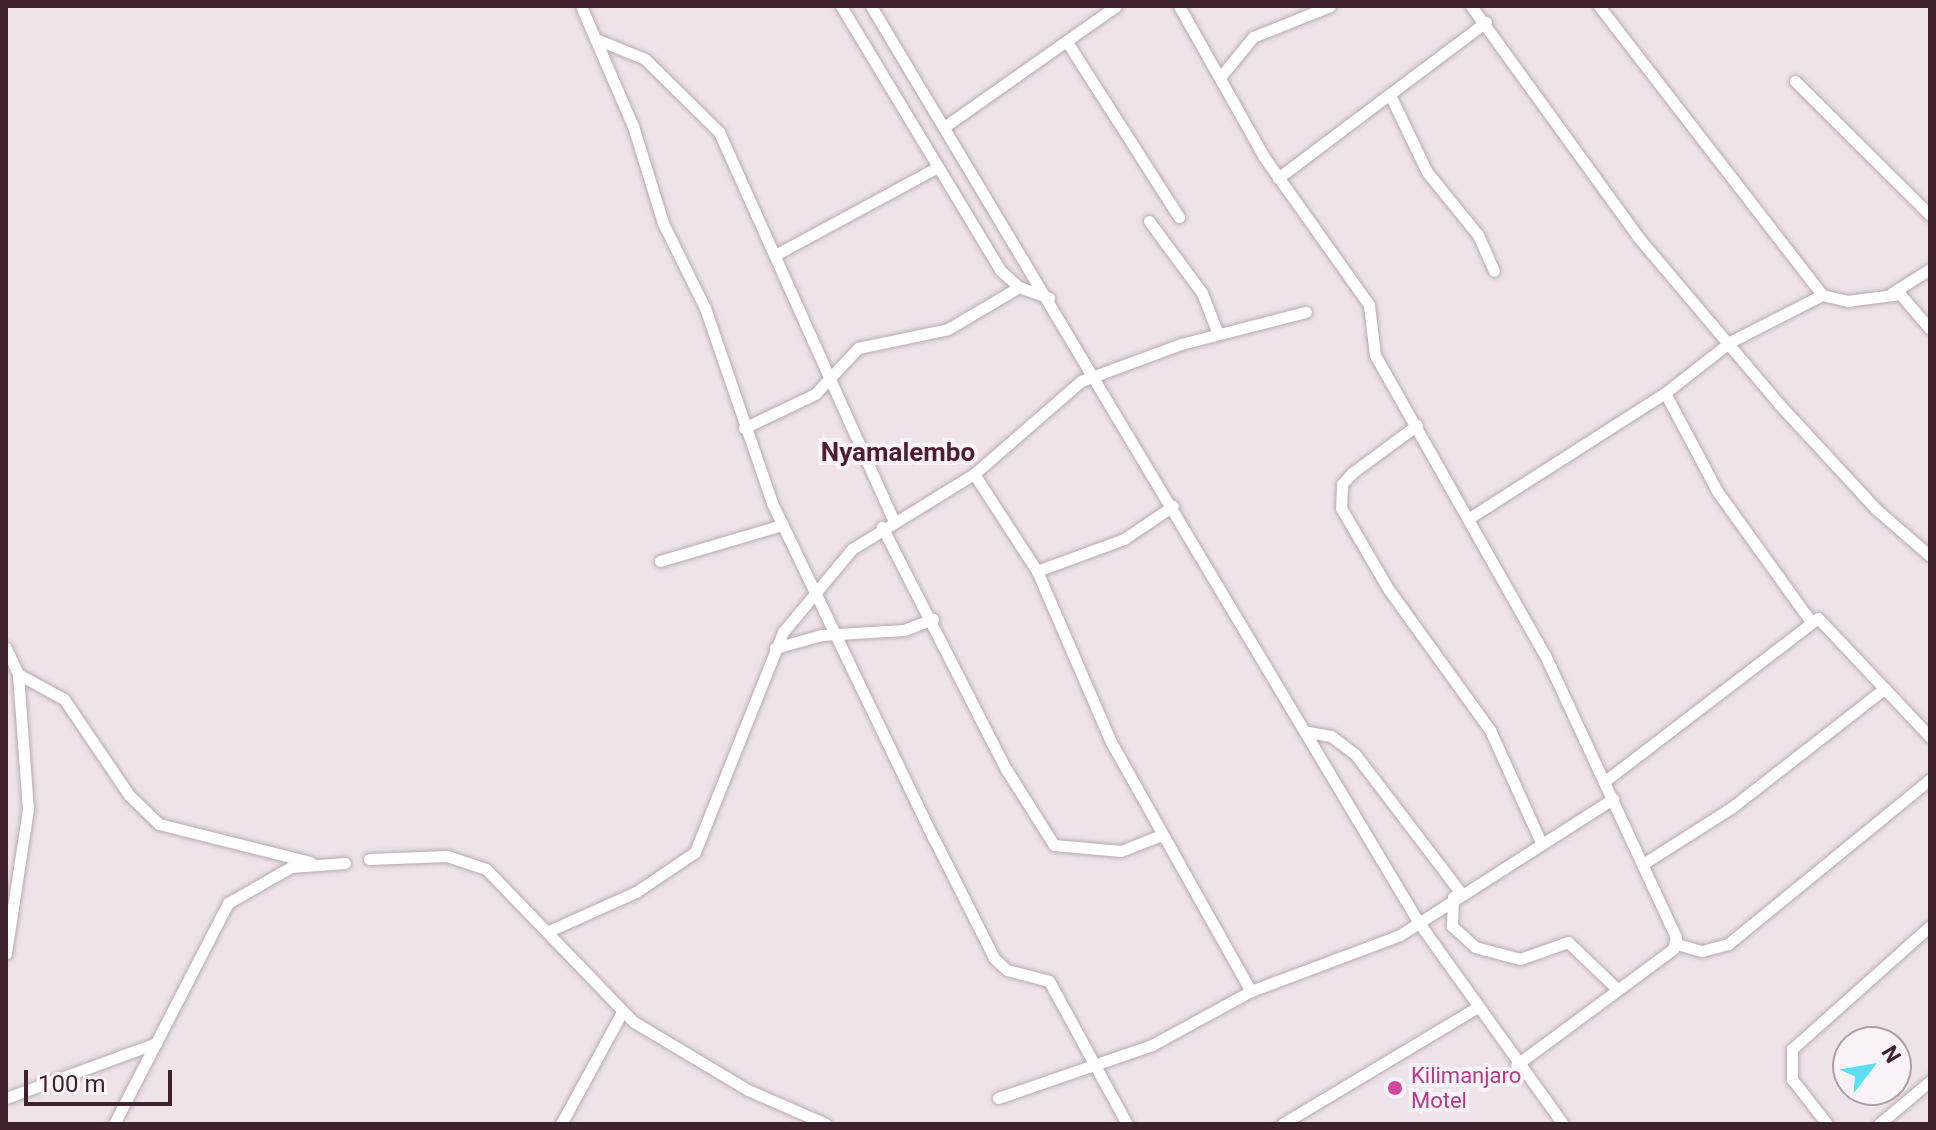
<!DOCTYPE html>
<style>
body{margin:0}
#map{position:relative;width:1936px;height:1130px;overflow:hidden;background:#ede3e8;font-family:Roboto,sans-serif}
div>[style]{position:absolute}
.roads{filter:drop-shadow(0 0 2px #b8a9b0) drop-shadow(0 0 2px #b8a9b0)}
.minor>*{height:11px;margin:-5.5px;padding:0 5.5px;transform-origin:5.5px;border-radius:5.5px;background:#fff}
.dots>*{width:22px;height:22px;translate:-50% -50%;box-sizing:border-box;border:4px solid #f9f3f7;border-radius:50%}
span{translate:-50% -50%;white-space:nowrap;text-align:center;line-height:1.15;-webkit-text-stroke:8px #f9f3f7;paint-order:stroke}
.hotel-label{font-size:22px;color:#b23c85}
.left{translate:0 -50%;text-align:left}
.quarter-label{font-size:26px;color:#511e30;font-weight:700}
.frame{position:absolute;inset:0;border:8px solid #3e222d;pointer-events:none}
.north{position:absolute;left:1832px;top:1026px;width:80px;height:80px;box-sizing:border-box;background:#f9f3f7;border:2px solid #ae9fa6;border-radius:50%;rotate:59deg;font-size:22px;font-weight:700;line-height:32px;text-align:center;color:#3e222d}
.north::after{content:'';display:block;margin:auto;width:28px;height:36px;background:#5adff3;clip-path:polygon(50% 0,100% 100%,50% 72%,0 100%)}
.scale{position:absolute;left:24px;top:1070px;width:148px;height:36px;box-sizing:border-box;border:4px solid #3e222d;border-top:0;padding-left:10px;font-size:24px;line-height:28px;white-space:nowrap;color:#3e222d;-webkit-text-stroke:6px #f9f3f7;paint-order:stroke}
</style>
<div id="map">
<div class="roads">
<div class="minor">
<div style="left:581px;top:6px;width:131px;rotate:66.6deg"></div>
<div style="left:633px;top:126px;width:102px;rotate:72.8deg"></div>
<div style="left:663px;top:223px;width:95px;rotate:63.7deg"></div>
<div style="left:705px;top:308px;width:206px;rotate:71deg"></div>
<div style="left:772px;top:503px;width:371px;rotate:64.3deg"></div>
<div style="left:933px;top:837px;width:136px;rotate:63.2deg"></div>
<div style="left:994px;top:958px;width:18px;rotate:43deg"></div>
<div style="left:1007px;top:970px;width:43px;rotate:14.7deg"></div>
<div style="left:1049px;top:981px;width:163px;rotate:61.4deg"></div>
<div style="left:841px;top:6px;width:308px;rotate:58.9deg"></div>
<div style="left:1000px;top:270px;width:25px;rotate:42deg"></div>
<div style="left:1019px;top:287px;width:32px;rotate:20deg"></div>
<div style="left:871px;top:6px;width:1068px;rotate:59.14deg"></div>
<div style="left:1419px;top:923px;width:247px;rotate:54.4deg"></div>
<div style="left:1179px;top:6px;width:173px;rotate:60.6deg"></div>
<div style="left:1264px;top:157px;width:181px;rotate:54.6deg"></div>
<div style="left:1369px;top:305px;width:50px;rotate:83.2deg"></div>
<div style="left:1375px;top:355px;width:345px;rotate:60.5deg"></div>
<div style="left:1545px;top:655px;width:311px;rotate:65.1deg"></div>
<div style="left:1676px;top:937px;width:12px;rotate:104deg"></div>
<div style="left:1673px;top:949px;width:195px;rotate:143.5deg"></div>
<div style="left:1471px;top:6px;width:285px;rotate:54.1deg"></div>
<div style="left:1638px;top:237px;width:219px;rotate:49.8deg"></div>
<div style="left:1779px;top:404px;width:143px;rotate:47.3deg"></div>
<div style="left:1876px;top:509px;width:72px;rotate:41deg"></div>
<div style="left:1599px;top:6px;width:365px;rotate:52.3deg"></div>
<div style="left:1822px;top:295px;width:26px;rotate:13deg"></div>
<div style="left:1847px;top:301px;width:53px;rotate:-7.5deg"></div>
<div style="left:1900px;top:294px;width:46px;rotate:49.4deg"></div>
<div style="left:596px;top:39px;width:53px;rotate:22.2deg"></div>
<div style="left:645px;top:59px;width:104px;rotate:44.6deg"></div>
<div style="left:719px;top:132px;width:425px;rotate:65.8deg"></div>
<div style="left:1067px;top:42px;width:208px;rotate:57.4deg"></div>
<div style="left:1222px;top:75px;width:49px;rotate:-50.8deg"></div>
<div style="left:1253px;top:37px;width:83px;rotate:-21.9deg"></div>
<div style="left:1795px;top:81px;width:190px;rotate:44.8deg"></div>
<div style="left:1390px;top:95px;width:85px;rotate:64.3deg"></div>
<div style="left:1427px;top:172px;width:81px;rotate:51deg"></div>
<div style="left:1478px;top:235px;width:39px;rotate:66deg"></div>
<div style="left:944px;top:127px;width:210px;rotate:-35.1deg"></div>
<div style="left:1278px;top:178px;width:260px;rotate:-36.9deg"></div>
<div style="left:1149px;top:221px;width:89px;rotate:53.6deg"></div>
<div style="left:1202px;top:293px;width:44px;rotate:68.7deg"></div>
<div style="left:775px;top:255px;width:185px;rotate:-28.4deg"></div>
<div style="left:1892px;top:293px;width:45px;rotate:-32.3deg"></div>
<div style="left:1665px;top:393px;width:111px;rotate:62deg"></div>
<div style="left:1717px;top:491px;width:161px;rotate:54.3deg"></div>
<div style="left:1417px;top:425px;width:81px;rotate:143.6deg"></div>
<div style="left:1352px;top:473px;width:15px;rotate:132deg"></div>
<div style="left:1342px;top:484px;width:24px;rotate:92deg"></div>
<div style="left:1341px;top:508px;width:95px;rotate:59.7deg"></div>
<div style="left:1389px;top:590px;width:173px;rotate:54.2deg"></div>
<div style="left:1490px;top:730px;width:121px;rotate:65.6deg"></div>
<div style="left:744px;top:428px;width:79px;rotate:-25.6deg"></div>
<div style="left:815px;top:394px;width:63px;rotate:-46.9deg"></div>
<div style="left:858px;top:348px;width:92px;rotate:-11.9deg"></div>
<div style="left:948px;top:329px;width:82px;rotate:-30.6deg"></div>
<div style="left:974px;top:474px;width:116px;rotate:57deg"></div>
<div style="left:1037px;top:571px;width:186px;rotate:66.6deg"></div>
<div style="left:1111px;top:742px;width:286px;rotate:60.7deg"></div>
<div style="left:1471px;top:517px;width:230px;rotate:-32.6deg"></div>
<div style="left:1665px;top:393px;width:83px;rotate:-38.1deg"></div>
<div style="left:1730px;top:342px;width:103px;rotate:-27.1deg"></div>
<div style="left:882px;top:527px;width:272px;rotate:62.9deg"></div>
<div style="left:1006px;top:769px;width:90px;rotate:57.7deg"></div>
<div style="left:1054px;top:845px;width:67px;rotate:5.1deg"></div>
<div style="left:1121px;top:851px;width:41px;rotate:-21.5deg"></div>
<div style="left:660px;top:561px;width:127px;rotate:-16.4deg"></div>
<div style="left:1037px;top:571px;width:93px;rotate:-20.2deg"></div>
<div style="left:1124px;top:539px;width:59px;rotate:-34deg"></div>
<div style="left:6px;top:648px;width:29px;rotate:65deg"></div>
<div style="left:18px;top:674px;width:135px;rotate:85.8deg"></div>
<div style="left:28px;top:809px;width:146px;rotate:98.7deg"></div>
<div style="left:775px;top:648px;width:49px;rotate:-15.5deg"></div>
<div style="left:822px;top:635px;width:82px;rotate:-3.5deg"></div>
<div style="left:904px;top:630px;width:31px;rotate:-21deg"></div>
<div style="left:18px;top:674px;width:52px;rotate:28.5deg"></div>
<div style="left:64px;top:699px;width:116px;rotate:55.9deg"></div>
<div style="left:129px;top:795px;width:42px;rotate:44deg"></div>
<div style="left:159px;top:824px;width:156px;rotate:14.1deg"></div>
<div style="left:1308px;top:732px;width:23px;rotate:10deg"></div>
<div style="left:1331px;top:736px;width:30px;rotate:37deg"></div>
<div style="left:1355px;top:754px;width:173px;rotate:52.7deg"></div>
<div style="left:1605px;top:781px;width:268px;rotate:-37.4deg"></div>
<div style="left:1818px;top:618px;width:163px;rotate:46.7deg"></div>
<div style="left:369px;top:859px;width:78px;rotate:-2.2deg"></div>
<div style="left:447px;top:856px;width:41px;rotate:18.4deg"></div>
<div style="left:486px;top:869px;width:213px;rotate:46deg"></div>
<div style="left:634px;top:1022px;width:133px;rotate:30.8deg"></div>
<div style="left:748px;top:1090px;width:85px;rotate:23.6deg"></div>
<div style="left:1643px;top:864px;width:104px;rotate:-32.5deg"></div>
<div style="left:1731px;top:808px;width:195px;rotate:-37.9deg"></div>
<div style="left:1453px;top:897px;width:29px;rotate:92deg"></div>
<div style="left:1452px;top:926px;width:31px;rotate:42deg"></div>
<div style="left:1475px;top:947px;width:47px;rotate:14.9deg"></div>
<div style="left:1520px;top:959px;width:51px;rotate:-19.5deg"></div>
<div style="left:1568px;top:942px;width:69px;rotate:43.8deg"></div>
<div style="left:551px;top:930px;width:93px;rotate:-24.1deg"></div>
<div style="left:636px;top:892px;width:71px;rotate:-34.1deg"></div>
<div style="left:695px;top:852px;width:237px;rotate:-68.2deg"></div>
<div style="left:783px;top:632px;width:108px;rotate:-50.3deg"></div>
<div style="left:852px;top:549px;width:143px;rotate:-31.6deg"></div>
<div style="left:974px;top:474px;width:142px;rotate:-41deg"></div>
<div style="left:1081px;top:381px;width:107px;rotate:-20.3deg"></div>
<div style="left:1181px;top:344px;width:129px;rotate:-14.4deg"></div>
<div style="left:1677px;top:944px;width:26px;rotate:16deg"></div>
<div style="left:1702px;top:951px;width:27px;rotate:-15deg"></div>
<div style="left:1728px;top:944px;width:261px;rotate:-39.2deg"></div>
<div style="left:6px;top:1098px;width:160px;rotate:-20.1deg"></div>
<div style="left:998px;top:1098px;width:163px;rotate:-19deg"></div>
<div style="left:1152px;top:1045px;width:113px;rotate:-28.6deg"></div>
<div style="left:1251px;top:991px;width:159px;rotate:-20.6deg"></div>
<div style="left:1400px;top:935px;width:253px;rotate:-32.6deg"></div>
<div style="left:114px;top:1124px;width:249px;rotate:-62.7deg"></div>
<div style="left:228px;top:903px;width:73px;rotate:-29.7deg"></div>
<div style="left:291px;top:867px;width:54px;rotate:-4.2deg"></div>
<div style="left:561px;top:1124px;width:128px;rotate:-61.4deg"></div>
<div style="left:1282px;top:1124px;width:226px;rotate:-30.9deg"></div>
<div style="left:1827px;top:1124px;width:57px;rotate:-127.9deg"></div>
<div style="left:1792px;top:1079px;width:30px;rotate:-90deg"></div>
<div style="left:1792px;top:1049px;width:185px;rotate:-41.7deg"></div>
<div style="left:1879px;top:1124px;width:67px;rotate:-40.1deg"></div>
</div>
</div>
<div class="dots">
<div style="left:1395px;top:1088px;background:#d1479c"></div>
</div>
<div class="hotel-label">
<span class="left" style="left:1411px;top:1088px">Kilimanjaro<br>Motel</span>
</div>
<div class="quarter-label">
<span style="left:898px;top:453px">Nyamalembo</span>
</div>
<div class="frame"></div>
<div class="north">N</div>
<div class="scale">100 m</div>
</div>
